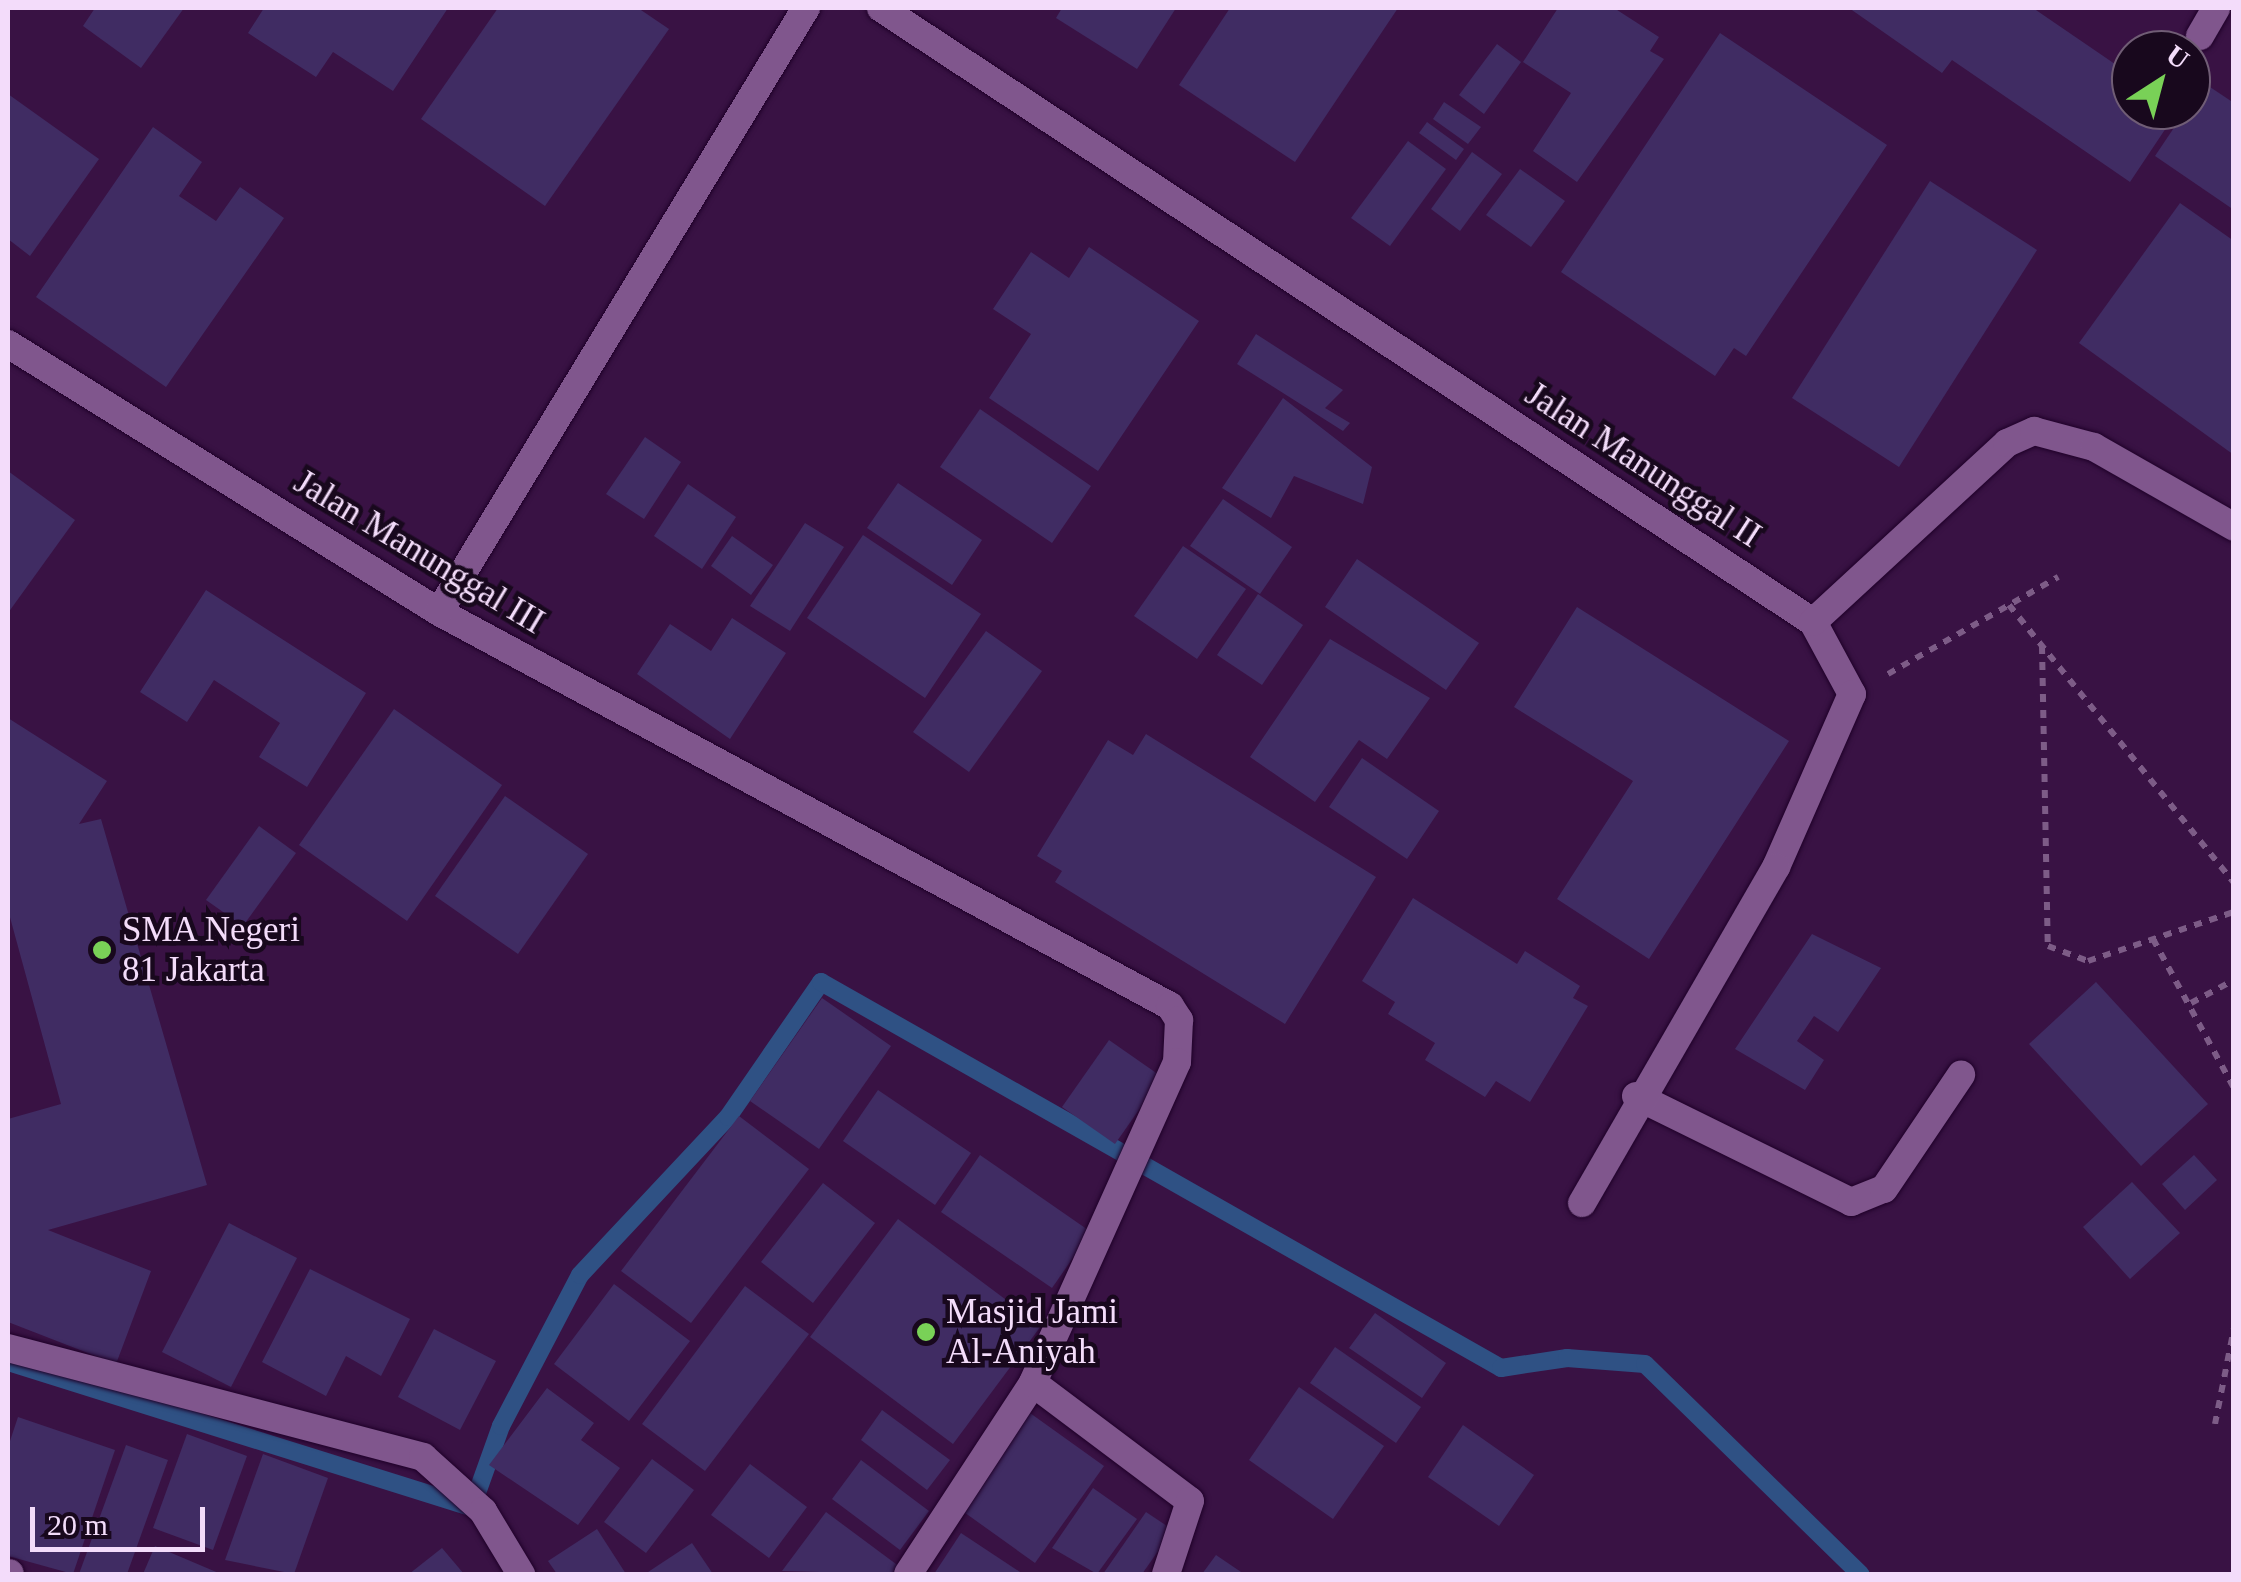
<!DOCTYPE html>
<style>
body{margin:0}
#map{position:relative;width:2241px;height:1582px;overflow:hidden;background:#391244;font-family:"Times New Roman",serif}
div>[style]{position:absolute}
.stream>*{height:18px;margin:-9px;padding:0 9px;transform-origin:9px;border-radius:9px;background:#2f5184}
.building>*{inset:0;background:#402c63}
.path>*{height:6px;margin-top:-3px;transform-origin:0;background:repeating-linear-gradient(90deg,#7d5c87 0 8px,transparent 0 16px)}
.roads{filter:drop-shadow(0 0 2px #1f0029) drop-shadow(0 0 2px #1f0029)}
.service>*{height:28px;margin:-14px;padding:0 14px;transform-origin:14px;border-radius:14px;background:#80568d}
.minor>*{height:28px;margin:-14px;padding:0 14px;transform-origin:14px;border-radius:14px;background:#80568d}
.dots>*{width:28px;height:28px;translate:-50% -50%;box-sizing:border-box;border:5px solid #18081d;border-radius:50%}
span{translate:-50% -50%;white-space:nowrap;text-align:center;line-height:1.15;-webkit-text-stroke:9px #18081d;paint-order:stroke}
.street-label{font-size:35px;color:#f3dcfa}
.poi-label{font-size:35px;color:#f3dcfa}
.left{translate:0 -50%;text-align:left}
.frame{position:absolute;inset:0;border:10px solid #f3dcfa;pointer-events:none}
.north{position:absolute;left:2111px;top:30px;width:100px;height:100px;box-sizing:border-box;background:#18081d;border:2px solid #705d75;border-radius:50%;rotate:36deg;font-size:28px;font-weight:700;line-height:40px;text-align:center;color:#f3dcfa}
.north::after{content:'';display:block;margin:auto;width:35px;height:45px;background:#79d157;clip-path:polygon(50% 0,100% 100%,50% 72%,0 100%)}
.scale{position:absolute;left:30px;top:1507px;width:175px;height:45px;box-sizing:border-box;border:5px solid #f3dcfa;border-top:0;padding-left:12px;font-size:30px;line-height:35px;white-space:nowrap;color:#f3dcfa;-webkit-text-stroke:8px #18081d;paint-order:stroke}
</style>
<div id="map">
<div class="stream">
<div style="left:8px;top:1362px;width:486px;rotate:17.4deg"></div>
<div style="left:472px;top:1507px;width:86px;rotate:-70.3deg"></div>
<div style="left:501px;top:1426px;width:170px;rotate:-62.4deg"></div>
<div style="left:580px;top:1275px;width:216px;rotate:-46.9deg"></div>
<div style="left:728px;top:1117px;width:164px;rotate:-55.4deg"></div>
<div style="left:821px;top:982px;width:782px;rotate:29.58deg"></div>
<div style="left:1501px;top:1368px;width:67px;rotate:-8.6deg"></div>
<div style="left:1567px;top:1358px;width:78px;rotate:4.4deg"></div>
<div style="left:1645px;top:1364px;width:301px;rotate:44.3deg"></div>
</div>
<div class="building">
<div style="clip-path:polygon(95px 8px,184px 8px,141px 68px,83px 26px)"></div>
<div style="clip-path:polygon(264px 8px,448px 8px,393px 91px,333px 52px,316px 77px,248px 33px)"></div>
<div style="clip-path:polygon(498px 8px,638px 8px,669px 29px,545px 206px,421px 119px)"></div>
<div style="clip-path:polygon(1062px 8px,1176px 8px,1137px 69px,1056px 18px)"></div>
<div style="clip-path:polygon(1230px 8px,1398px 8px,1295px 162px,1179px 85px)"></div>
<div style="clip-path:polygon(1558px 8px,1614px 8px,1659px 37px,1650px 51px,1664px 59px,1577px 182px,1533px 151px,1571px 93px,1523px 62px)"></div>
<div style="clip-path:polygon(1849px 8px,2033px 8px,2131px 75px,2131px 110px,2178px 110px,2130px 182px,1952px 60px,1942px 73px)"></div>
<div style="clip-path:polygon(1720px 33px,1887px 145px,1746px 356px,1734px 348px,1715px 376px,1561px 272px)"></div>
<div style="clip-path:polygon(1497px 44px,1521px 62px,1484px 114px,1459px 95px)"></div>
<div style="clip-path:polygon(2204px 83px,2234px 103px,2234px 210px,2155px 156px)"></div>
<div style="clip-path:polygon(8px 94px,99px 159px,30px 256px,8px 239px)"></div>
<div style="clip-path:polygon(1444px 102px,1481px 127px,1468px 144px,1433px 119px)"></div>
<div style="clip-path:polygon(1427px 122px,1464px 149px,1456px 160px,1419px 133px)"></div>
<div style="clip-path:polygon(153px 127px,202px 162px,179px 196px,216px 221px,240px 187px,284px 218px,166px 387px,36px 297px)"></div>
<div style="clip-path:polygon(1408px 141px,1446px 169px,1390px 246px,1351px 218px)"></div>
<div style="clip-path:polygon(1472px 152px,1502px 174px,1460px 231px,1431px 209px)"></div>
<div style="clip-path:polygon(1520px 169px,1565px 201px,1531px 247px,1486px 215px)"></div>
<div style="clip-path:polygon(1930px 181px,2037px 250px,1899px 467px,1792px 398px)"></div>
<div style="clip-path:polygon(2180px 203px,2234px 241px,2234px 455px,2079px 343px)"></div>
<div style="clip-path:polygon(1089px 247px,1199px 321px,1098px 471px,989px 398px,1031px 334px,993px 309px,1031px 252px,1069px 278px)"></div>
<div style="clip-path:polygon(1256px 334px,1343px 390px,1325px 408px,1350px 423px,1343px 431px,1237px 364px)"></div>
<div style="clip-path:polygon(1283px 398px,1372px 467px,1363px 504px,1294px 476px,1271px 518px,1222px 488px)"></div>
<div style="clip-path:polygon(980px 409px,1091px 486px,1052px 543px,940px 467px)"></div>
<div style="clip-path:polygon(645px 437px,681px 462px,644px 519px,606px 494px)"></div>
<div style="clip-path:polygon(8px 471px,75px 520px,8px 613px)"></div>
<div style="clip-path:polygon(898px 483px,982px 540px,952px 585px,867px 528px)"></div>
<div style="clip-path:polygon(688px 484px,736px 517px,702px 569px,654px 536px)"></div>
<div style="clip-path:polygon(1223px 499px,1292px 547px,1260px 594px,1190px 546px)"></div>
<div style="clip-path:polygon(805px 523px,844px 547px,790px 631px,750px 606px)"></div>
<div style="clip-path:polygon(863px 535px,981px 614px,925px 698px,807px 618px)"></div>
<div style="clip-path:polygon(732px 536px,773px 565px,751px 595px,711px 566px)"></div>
<div style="clip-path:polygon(1183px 546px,1246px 589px,1197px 659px,1134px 616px)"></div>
<div style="clip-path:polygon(1357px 559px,1479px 643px,1446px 690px,1325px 607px)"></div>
<div style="clip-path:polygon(206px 590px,366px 693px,307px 787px,259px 757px,280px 723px,214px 680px,187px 722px,140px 692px)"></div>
<div style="clip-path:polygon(1258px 594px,1303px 625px,1262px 685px,1217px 655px)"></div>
<div style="clip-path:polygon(1577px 607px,1789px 741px,1649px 959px,1557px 899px,1633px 781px,1514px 707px)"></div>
<div style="clip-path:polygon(732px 618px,786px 653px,730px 739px,637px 674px,670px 624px,711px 651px)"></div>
<div style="clip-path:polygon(986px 631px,1042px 671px,969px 772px,913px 732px)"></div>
<div style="clip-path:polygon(1330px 639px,1430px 698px,1387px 759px,1359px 740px,1315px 802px,1250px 757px)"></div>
<div style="clip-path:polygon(394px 709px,502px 785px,407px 921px,299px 845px)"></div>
<div style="clip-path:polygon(8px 718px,107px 781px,79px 824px,101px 819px,207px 1185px,48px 1230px,151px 1271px,116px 1364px,8px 1322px,8px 1119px,61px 1104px,8px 910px)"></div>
<div style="clip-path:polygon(1146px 734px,1376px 877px,1285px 1024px,1055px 882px,1062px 871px,1037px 856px,1108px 740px,1133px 755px)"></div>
<div style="clip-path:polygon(1362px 758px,1439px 811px,1407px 859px,1329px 807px)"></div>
<div style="clip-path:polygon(505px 796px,588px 854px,518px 954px,435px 896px)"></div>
<div style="clip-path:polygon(259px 826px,296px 853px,243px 926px,206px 900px)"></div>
<div style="clip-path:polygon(1413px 898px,1517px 964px,1525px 951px,1580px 986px,1573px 998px,1588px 1006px,1530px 1102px,1496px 1081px,1485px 1097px,1425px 1060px,1435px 1043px,1388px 1014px,1395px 1002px,1362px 981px)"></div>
<div style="clip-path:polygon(1812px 934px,1881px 968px,1838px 1032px,1814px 1016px,1797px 1041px,1824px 1060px,1805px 1090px,1735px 1049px)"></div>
<div style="clip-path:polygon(2096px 982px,2208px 1104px,2141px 1166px,2029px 1044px)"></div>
<div style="clip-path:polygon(822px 998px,891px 1046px,819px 1149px,750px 1101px)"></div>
<div style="clip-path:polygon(1109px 1040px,1162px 1077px,1115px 1144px,1062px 1107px)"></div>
<div style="clip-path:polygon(878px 1090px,971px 1153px,935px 1205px,843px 1141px)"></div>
<div style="clip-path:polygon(739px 1116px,809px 1169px,691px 1323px,621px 1271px)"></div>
<div style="clip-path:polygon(980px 1155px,1091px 1232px,1052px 1288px,941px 1212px)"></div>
<div style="clip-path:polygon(2194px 1155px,2217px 1180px,2185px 1210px,2162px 1184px)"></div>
<div style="clip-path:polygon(2132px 1182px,2180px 1233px,2130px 1279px,2083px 1227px)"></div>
<div style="clip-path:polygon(823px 1183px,875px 1223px,813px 1303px,761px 1262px)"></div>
<div style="clip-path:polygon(898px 1219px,1041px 1326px,953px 1444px,810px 1337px)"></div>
<div style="clip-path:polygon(229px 1223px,297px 1258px,231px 1387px,162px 1352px)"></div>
<div style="clip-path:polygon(310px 1269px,410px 1319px,381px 1376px,346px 1356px,326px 1396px,262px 1362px)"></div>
<div style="clip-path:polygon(614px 1284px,690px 1341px,629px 1421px,554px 1364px)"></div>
<div style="clip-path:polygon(745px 1286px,809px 1334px,705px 1471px,642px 1424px)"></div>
<div style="clip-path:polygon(1375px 1313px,1446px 1363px,1422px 1398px,1349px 1348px)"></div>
<div style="clip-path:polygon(434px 1329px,496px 1361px,460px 1430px,398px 1397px)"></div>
<div style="clip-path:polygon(1335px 1347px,1421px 1407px,1396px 1443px,1310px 1383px)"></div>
<div style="clip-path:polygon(1299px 1387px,1384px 1446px,1333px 1519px,1249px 1460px)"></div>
<div style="clip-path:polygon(547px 1388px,594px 1423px,581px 1440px,620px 1468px,578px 1525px,489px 1465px)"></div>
<div style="clip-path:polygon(882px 1410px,950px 1460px,927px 1490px,861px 1440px)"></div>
<div style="clip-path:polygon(1030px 1413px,1104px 1466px,1035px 1563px,961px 1510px)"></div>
<div style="clip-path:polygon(18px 1417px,115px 1450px,73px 1574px,8px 1556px,8px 1447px)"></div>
<div style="clip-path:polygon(1463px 1425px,1534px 1475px,1499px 1526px,1428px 1477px)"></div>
<div style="clip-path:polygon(187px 1434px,247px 1456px,213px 1550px,153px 1528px)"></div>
<div style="clip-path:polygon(126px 1445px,168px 1460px,127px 1574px,79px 1574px)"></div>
<div style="clip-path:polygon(263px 1454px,328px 1478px,294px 1574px,225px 1560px)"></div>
<div style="clip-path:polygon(652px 1459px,694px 1490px,646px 1553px,604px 1522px)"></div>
<div style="clip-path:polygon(861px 1460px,929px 1511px,900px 1550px,832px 1499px)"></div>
<div style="clip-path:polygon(750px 1464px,807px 1507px,769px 1558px,711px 1515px)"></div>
<div style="clip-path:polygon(1093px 1488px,1137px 1519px,1097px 1574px,1052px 1548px)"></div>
<div style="clip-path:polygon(826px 1512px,900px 1567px,894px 1574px,782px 1571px)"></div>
<div style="clip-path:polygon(1146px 1512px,1173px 1530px,1142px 1574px,1103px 1574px)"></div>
<div style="clip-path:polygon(597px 1529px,626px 1574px,557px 1574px,548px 1561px)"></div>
<div style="clip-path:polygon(961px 1533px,1023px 1574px,934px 1574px)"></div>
<div style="clip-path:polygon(692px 1543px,713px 1574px,645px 1574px)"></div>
<div style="clip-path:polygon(155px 1546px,221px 1574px,143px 1574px)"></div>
<div style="clip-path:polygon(442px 1548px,464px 1574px,409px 1574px)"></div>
<div style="clip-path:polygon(1216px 1555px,1244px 1574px,1202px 1574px)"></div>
</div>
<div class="path">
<div style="left:2009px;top:605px;width:358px;rotate:51deg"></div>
<div style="left:2042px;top:646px;width:300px;rotate:88.9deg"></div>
<div style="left:2048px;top:946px;width:43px;rotate:20.6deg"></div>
<div style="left:2088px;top:961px;width:154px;rotate:-18.6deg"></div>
<div style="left:1888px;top:674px;width:196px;rotate:-29.7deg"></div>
<div style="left:2153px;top:939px;width:170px;rotate:61.5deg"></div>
<div style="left:2191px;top:1003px;width:49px;rotate:-28.1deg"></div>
<div style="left:2215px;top:1424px;width:98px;rotate:-78.8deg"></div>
</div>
<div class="roads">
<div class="service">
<div style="left:2200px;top:36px;width:32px;rotate:-60deg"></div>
<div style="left:1636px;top:1096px;width:240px;rotate:26.2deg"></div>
<div style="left:1851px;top:1202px;width:35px;rotate:-22deg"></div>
<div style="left:1884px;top:1189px;width:138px;rotate:-56deg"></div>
</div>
<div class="minor">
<div style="left:881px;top:8px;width:1116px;rotate:33.38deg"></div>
<div style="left:1813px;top:622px;width:82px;rotate:61.6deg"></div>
<div style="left:1852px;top:694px;width:189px;rotate:113.7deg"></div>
<div style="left:1776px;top:867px;width:388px;rotate:120deg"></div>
<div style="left:8px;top:344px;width:508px;rotate:31.87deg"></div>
<div style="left:439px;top:612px;width:830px;rotate:28.32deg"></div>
<div style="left:1170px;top:1006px;width:17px;rotate:57deg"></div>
<div style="left:1179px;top:1020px;width:42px;rotate:92.7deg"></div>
<div style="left:1177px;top:1062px;width:352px;rotate:114.2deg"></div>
<div style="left:1033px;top:1383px;width:228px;rotate:123.2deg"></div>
<div style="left:439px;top:612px;width:707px;rotate:-58.72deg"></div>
<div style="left:1813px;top:622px;width:264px;rotate:-42.7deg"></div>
<div style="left:2007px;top:443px;width:30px;rotate:-24deg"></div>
<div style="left:2034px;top:431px;width:62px;rotate:14.9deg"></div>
<div style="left:2094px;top:447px;width:161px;rotate:29.7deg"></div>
<div style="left:8px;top:1348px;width:429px;rotate:14.7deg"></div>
<div style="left:423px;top:1457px;width:81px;rotate:42deg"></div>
<div style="left:483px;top:1511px;width:74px;rotate:58.9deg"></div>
<div style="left:1033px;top:1383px;width:196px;rotate:36.9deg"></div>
<div style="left:1190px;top:1501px;width:77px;rotate:108.2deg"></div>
<div style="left:9px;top:1574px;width:1px;rotate:-45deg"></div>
</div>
</div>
<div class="dots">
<div style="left:102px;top:950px;background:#79d157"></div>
<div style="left:926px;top:1332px;background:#79d157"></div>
</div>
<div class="street-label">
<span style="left:1643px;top:465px;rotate:33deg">Jalan Manunggal II</span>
<span style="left:419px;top:552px;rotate:31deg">Jalan Manunggal III</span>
</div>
<div class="poi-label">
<span class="left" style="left:122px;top:950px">SMA Negeri<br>81 Jakarta</span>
<span class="left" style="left:946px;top:1332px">Masjid Jami<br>Al-Aniyah</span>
</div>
<div class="frame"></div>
<div class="north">U</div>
<div class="scale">20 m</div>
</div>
